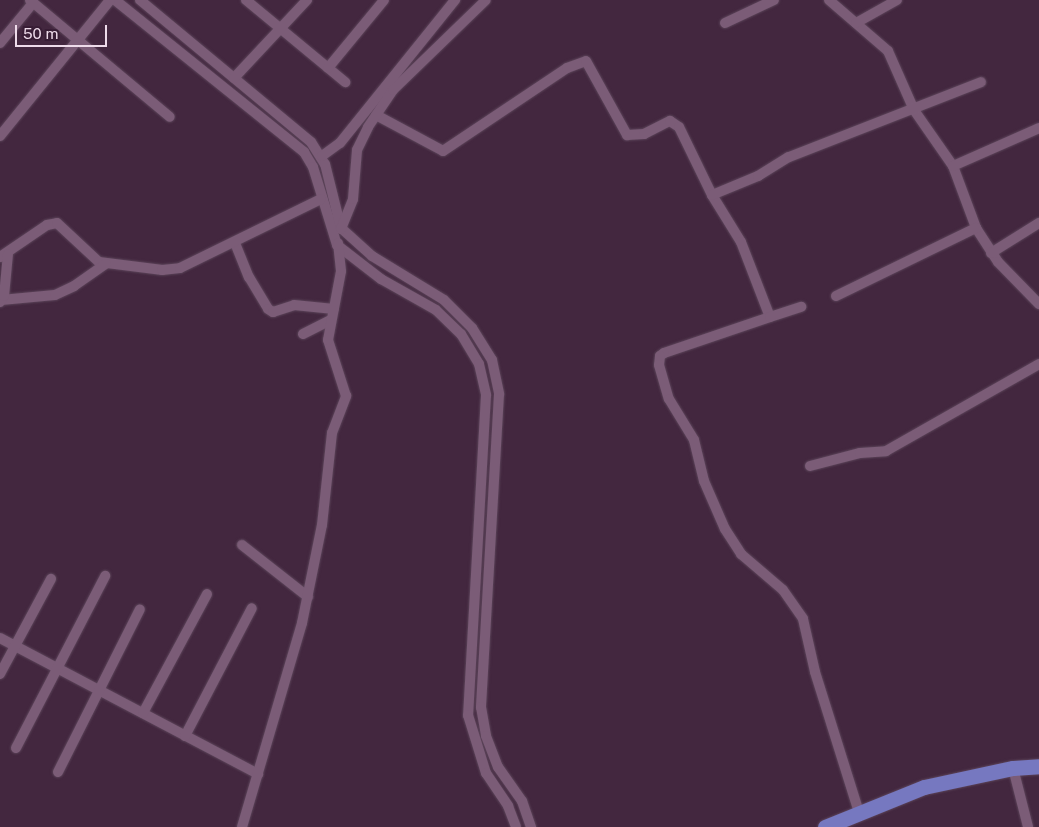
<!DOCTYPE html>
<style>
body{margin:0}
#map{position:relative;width:1039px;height:827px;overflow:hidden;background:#43273f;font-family:"Public Sans",sans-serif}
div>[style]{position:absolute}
.roads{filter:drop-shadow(0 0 1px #5b4459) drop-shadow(0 0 1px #5b4459)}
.minor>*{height:10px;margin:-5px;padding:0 5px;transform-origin:5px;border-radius:5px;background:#7b5c77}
.primary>*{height:15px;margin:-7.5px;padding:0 7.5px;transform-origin:7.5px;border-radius:7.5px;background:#7678c0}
span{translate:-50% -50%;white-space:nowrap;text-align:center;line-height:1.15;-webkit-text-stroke:5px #381d35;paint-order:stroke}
.scale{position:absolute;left:15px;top:25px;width:92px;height:22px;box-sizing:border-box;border:2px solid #eedbea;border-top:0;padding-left:6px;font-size:15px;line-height:18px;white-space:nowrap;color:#eedbea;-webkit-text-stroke:4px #381d35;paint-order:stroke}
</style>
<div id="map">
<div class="roads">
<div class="minor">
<div style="left:30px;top:0;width:182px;rotate:39.9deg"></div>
<div style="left:115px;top:0;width:243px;rotate:38.8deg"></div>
<div style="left:304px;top:152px;width:17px;rotate:59deg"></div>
<div style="left:313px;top:167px;width:82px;rotate:72.9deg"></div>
<div style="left:337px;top:245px;width:56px;rotate:37.7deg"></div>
<div style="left:381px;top:279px;width:63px;rotate:29.4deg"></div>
<div style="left:436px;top:310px;width:35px;rotate:44deg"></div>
<div style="left:461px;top:334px;width:35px;rotate:59deg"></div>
<div style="left:479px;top:364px;width:32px;rotate:77deg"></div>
<div style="left:486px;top:395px;width:321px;rotate:93.2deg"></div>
<div style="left:468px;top:715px;width:61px;rotate:72.8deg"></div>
<div style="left:486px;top:773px;width:40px;rotate:56deg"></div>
<div style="left:508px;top:806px;width:22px;rotate:69deg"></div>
<div style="left:140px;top:0;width:222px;rotate:39.7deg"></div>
<div style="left:311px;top:142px;width:26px;rotate:58deg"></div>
<div style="left:325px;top:164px;width:66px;rotate:76deg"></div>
<div style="left:341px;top:228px;width:42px;rotate:42.1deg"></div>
<div style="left:372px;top:256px;width:84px;rotate:31.4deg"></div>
<div style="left:444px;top:300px;width:40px;rotate:45deg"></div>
<div style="left:472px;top:328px;width:38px;rotate:58deg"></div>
<div style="left:492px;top:360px;width:35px;rotate:78deg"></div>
<div style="left:499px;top:394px;width:314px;rotate:93.3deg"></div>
<div style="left:481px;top:707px;width:29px;rotate:80deg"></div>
<div style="left:486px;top:736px;width:33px;rotate:69deg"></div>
<div style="left:498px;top:767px;width:42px;rotate:54.8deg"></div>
<div style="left:522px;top:801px;width:28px;rotate:71deg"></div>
<div style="left:246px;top:0;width:129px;rotate:39.6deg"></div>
<div style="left:829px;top:0;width:78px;rotate:40.8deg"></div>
<div style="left:888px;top:51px;width:64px;rotate:66.2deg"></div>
<div style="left:914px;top:110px;width:68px;rotate:55.1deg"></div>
<div style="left:953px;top:166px;width:66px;rotate:69.6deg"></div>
<div style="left:976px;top:228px;width:40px;rotate:57.1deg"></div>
<div style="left:998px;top:262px;width:59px;rotate:45.7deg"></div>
<div style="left:725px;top:23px;width:54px;rotate:-25.1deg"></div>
<div style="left:856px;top:23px;width:47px;rotate:-29.3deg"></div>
<div style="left:0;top:43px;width:52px;rotate:-50.5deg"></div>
<div style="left:328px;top:68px;width:88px;rotate:-50.5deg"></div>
<div style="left:234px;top:78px;width:107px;rotate:-46.9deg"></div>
<div style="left:376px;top:115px;width:76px;rotate:28.2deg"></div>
<div style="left:443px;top:151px;width:149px;rotate:-33.8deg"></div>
<div style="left:567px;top:68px;width:20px;rotate:-20deg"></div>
<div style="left:586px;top:61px;width:85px;rotate:61deg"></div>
<div style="left:627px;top:135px;width:17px;rotate:-3deg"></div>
<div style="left:644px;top:134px;width:29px;rotate:-27deg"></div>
<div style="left:670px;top:121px;width:11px;rotate:34deg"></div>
<div style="left:679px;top:127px;width:76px;rotate:64.1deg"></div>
<div style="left:712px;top:195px;width:55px;rotate:58.3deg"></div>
<div style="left:741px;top:242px;width:80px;rotate:68.9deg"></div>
<div style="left:770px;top:317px;width:112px;rotate:161.2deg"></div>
<div style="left:664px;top:353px;width:5px;rotate:143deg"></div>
<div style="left:660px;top:356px;width:9px;rotate:96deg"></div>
<div style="left:659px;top:365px;width:35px;rotate:74deg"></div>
<div style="left:669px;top:399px;width:48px;rotate:58.6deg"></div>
<div style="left:694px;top:440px;width:42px;rotate:76.3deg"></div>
<div style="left:704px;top:481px;width:52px;rotate:66.4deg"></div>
<div style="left:725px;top:529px;width:30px;rotate:57deg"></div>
<div style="left:741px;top:554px;width:55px;rotate:40.6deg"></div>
<div style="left:783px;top:590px;width:35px;rotate:55deg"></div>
<div style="left:803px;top:619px;width:54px;rotate:77.2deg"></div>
<div style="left:815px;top:672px;width:147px;rotate:72.6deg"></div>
<div style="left:0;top:136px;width:175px;rotate:-51deg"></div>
<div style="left:322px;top:156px;width:22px;rotate:-36deg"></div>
<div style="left:340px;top:143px;width:184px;rotate:-51.2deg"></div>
<div style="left:953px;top:166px;width:94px;rotate:-23.8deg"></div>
<div style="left:712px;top:195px;width:50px;rotate:-22.4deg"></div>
<div style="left:758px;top:176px;width:36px;rotate:-32deg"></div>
<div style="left:789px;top:157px;width:206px;rotate:-21.3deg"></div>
<div style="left:341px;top:229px;width:32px;rotate:-68deg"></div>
<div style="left:353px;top:199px;width:49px;rotate:-85.3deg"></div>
<div style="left:357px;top:150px;width:25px;rotate:-64deg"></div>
<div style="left:368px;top:127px;width:45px;rotate:-56deg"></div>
<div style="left:393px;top:90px;width:129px;rotate:-44.1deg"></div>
<div style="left:235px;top:243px;width:37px;rotate:68deg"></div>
<div style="left:249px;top:277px;width:37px;rotate:59deg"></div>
<div style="left:268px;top:309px;width:6px;rotate:31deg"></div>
<div style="left:273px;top:312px;width:22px;rotate:-18deg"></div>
<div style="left:294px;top:305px;width:40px;rotate:5.7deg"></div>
<div style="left:991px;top:253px;width:57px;rotate:-32deg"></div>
<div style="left:0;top:257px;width:57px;rotate:-34.2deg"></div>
<div style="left:47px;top:225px;width:10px;rotate:-11deg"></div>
<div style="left:57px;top:223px;width:57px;rotate:42.9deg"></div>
<div style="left:99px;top:262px;width:64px;rotate:7.2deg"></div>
<div style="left:162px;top:270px;width:18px;rotate:-6deg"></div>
<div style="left:180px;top:268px;width:157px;rotate:-26.1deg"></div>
<div style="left:836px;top:296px;width:156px;rotate:-25.9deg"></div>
<div style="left:1px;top:300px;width:54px;rotate:-5.3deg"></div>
<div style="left:55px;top:295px;width:21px;rotate:-25deg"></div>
<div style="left:74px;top:286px;width:39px;rotate:-35deg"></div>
<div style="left:0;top:302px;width:7px;rotate:-56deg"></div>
<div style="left:4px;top:296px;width:42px;rotate:-84.6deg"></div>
<div style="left:770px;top:317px;width:33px;rotate:-18deg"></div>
<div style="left:303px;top:334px;width:31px;rotate:-27deg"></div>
<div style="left:810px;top:466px;width:52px;rotate:-14.6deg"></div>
<div style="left:860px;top:453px;width:26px;rotate:-4deg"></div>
<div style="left:886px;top:451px;width:176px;rotate:-29.6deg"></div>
<div style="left:242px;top:545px;width:84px;rotate:38.2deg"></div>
<div style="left:0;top:638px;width:292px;rotate:27.8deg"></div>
<div style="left:0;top:674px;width:108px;rotate:-61.8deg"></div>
<div style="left:143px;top:713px;width:135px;rotate:-61.7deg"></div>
<div style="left:185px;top:736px;width:144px;rotate:-62.4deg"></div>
<div style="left:16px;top:748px;width:194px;rotate:-62.6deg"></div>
<div style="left:1013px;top:768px;width:61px;rotate:75.7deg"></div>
<div style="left:58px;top:772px;width:182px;rotate:-63.3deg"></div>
<div style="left:242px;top:827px;width:213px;rotate:-73.6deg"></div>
<div style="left:302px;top:623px;width:100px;rotate:-78.5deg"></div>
<div style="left:322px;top:525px;width:93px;rotate:-83.8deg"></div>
<div style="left:332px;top:433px;width:40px;rotate:-69deg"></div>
<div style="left:346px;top:396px;width:59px;rotate:-107.8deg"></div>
<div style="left:328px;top:340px;width:70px;rotate:-79.3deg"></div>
<div style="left:341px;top:271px;width:28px;rotate:-96deg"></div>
</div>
<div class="primary">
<div style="left:825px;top:827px;width:107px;rotate:-22deg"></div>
<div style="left:924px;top:787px;width:91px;rotate:-12.1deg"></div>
<div style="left:1013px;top:768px;width:26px;rotate:-4deg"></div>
</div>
</div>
<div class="scale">50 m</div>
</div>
